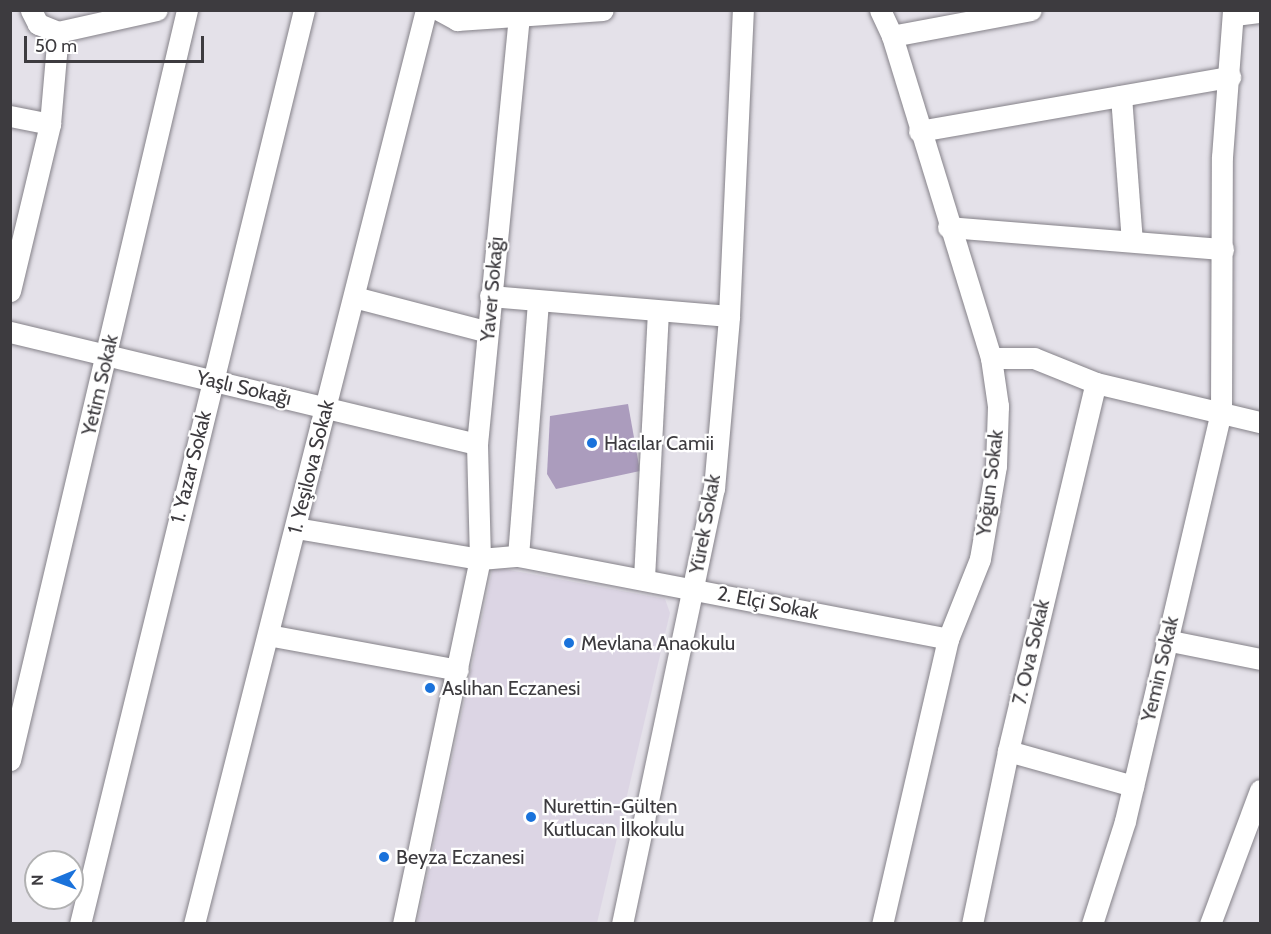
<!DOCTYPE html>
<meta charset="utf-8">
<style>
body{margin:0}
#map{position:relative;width:1271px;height:934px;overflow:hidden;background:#e4e1e9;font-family:Cabin,sans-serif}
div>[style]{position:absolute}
.built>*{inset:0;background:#dcd5e4}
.building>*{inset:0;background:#ab9cbd}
.roads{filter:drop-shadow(0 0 2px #858289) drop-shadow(0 0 2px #858289)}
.minor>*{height:21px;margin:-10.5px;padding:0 10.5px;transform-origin:10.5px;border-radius:10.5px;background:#fff}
.dots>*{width:16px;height:16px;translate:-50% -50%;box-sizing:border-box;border:3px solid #fff;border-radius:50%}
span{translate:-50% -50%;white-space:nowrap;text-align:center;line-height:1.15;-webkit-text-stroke:4.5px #fff;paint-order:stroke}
.street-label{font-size:20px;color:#3d3b3f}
.poi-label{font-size:20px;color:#3d3b3f}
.left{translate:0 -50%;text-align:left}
.frame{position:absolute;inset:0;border:12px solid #3d3b3f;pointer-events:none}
.north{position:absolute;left:24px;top:850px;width:60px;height:60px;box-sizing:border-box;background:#fff;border:2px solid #b1b1b2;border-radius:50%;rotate:269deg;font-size:16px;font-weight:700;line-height:24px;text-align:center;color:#3d3b3f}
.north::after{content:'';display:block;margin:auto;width:21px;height:27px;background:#1a72db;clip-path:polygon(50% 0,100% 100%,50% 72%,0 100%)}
.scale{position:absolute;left:24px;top:36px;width:180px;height:27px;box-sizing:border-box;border:3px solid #3d3b3f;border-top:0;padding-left:8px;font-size:18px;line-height:21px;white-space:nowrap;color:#3d3b3f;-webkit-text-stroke:4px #fff;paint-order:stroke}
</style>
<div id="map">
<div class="built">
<div style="clip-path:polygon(493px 567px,665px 599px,670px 613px,597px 923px,417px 924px)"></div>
</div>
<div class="building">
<div style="clip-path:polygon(628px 404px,640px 471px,556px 489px,547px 474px,550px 416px)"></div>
</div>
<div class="roads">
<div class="minor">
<div style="left:439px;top:10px;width:21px;rotate:29deg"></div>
<div style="left:457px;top:20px;width:146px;rotate:-3.9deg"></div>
<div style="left:880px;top:10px;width:29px;rotate:65deg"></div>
<div style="left:892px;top:36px;width:337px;rotate:72.9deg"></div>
<div style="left:991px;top:358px;width:49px;rotate:81.7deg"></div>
<div style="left:998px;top:406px;width:60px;rotate:91.9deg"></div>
<div style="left:996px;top:466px;width:94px;rotate:99.8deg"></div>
<div style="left:980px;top:559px;width:86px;rotate:111.8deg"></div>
<div style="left:948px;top:639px;width:293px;rotate:103deg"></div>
<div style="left:1235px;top:15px;width:25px;rotate:-7deg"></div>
<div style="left:58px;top:32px;width:101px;rotate:-12.5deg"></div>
<div style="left:892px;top:36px;width:141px;rotate:-10.6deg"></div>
<div style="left:1121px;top:96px;width:145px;rotate:85.7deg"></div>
<div style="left:10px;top:116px;width:41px;rotate:11.3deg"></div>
<div style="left:919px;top:131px;width:316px;rotate:-9.9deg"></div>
<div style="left:948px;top:227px;width:276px;rotate:4.6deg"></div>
<div style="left:10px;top:291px;width:172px;rotate:-76.5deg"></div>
<div style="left:50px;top:124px;width:92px;rotate:-85deg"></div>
<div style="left:58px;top:32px;width:22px;rotate:-158deg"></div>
<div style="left:38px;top:24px;width:16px;rotate:-117deg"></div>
<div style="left:490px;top:296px;width:240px;rotate:4.8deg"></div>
<div style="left:354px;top:297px;width:138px;rotate:14.6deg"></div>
<div style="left:10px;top:332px;width:480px;rotate:13.5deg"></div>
<div style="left:991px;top:358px;width:43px"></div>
<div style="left:1034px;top:358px;width:67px;rotate:22deg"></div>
<div style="left:1096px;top:383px;width:169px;rotate:13.4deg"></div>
<div style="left:296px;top:528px;width:187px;rotate:9.6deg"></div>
<div style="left:480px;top:559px;width:38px;rotate:-5deg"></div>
<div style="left:518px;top:556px;width:438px;rotate:10.9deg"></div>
<div style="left:518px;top:556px;width:256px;rotate:-85.5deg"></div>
<div style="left:644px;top:578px;width:267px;rotate:-87deg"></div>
<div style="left:268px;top:635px;width:193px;rotate:10.4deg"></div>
<div style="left:1166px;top:640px;width:96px;rotate:11.4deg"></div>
<div style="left:1008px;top:751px;width:130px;rotate:15.6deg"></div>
<div style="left:10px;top:760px;width:771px;rotate:-76.72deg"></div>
<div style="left:80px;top:924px;width:941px;rotate:-76.23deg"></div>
<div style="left:194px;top:924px;width:943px;rotate:-75.76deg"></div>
<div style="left:403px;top:924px;width:373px;rotate:-78.1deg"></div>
<div style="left:480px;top:559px;width:115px;rotate:-91.5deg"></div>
<div style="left:477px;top:444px;width:427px;rotate:-84.4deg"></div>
<div style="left:622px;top:924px;width:445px;rotate:-78.1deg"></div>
<div style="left:714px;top:489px;width:174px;rotate:-85deg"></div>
<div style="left:729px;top:316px;width:306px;rotate:-87.4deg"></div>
<div style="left:972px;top:924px;width:177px;rotate:-78.2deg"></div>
<div style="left:1008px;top:751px;width:378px;rotate:-76.6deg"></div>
<div style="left:1092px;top:924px;width:108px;rotate:-72.2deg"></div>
<div style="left:1125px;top:821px;width:420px;rotate:-76.8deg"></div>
<div style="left:1221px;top:412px;width:255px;rotate:-89.8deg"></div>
<div style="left:1222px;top:157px;width:147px;rotate:-85.7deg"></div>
<div style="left:1210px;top:924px;width:143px;rotate:-69.5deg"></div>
</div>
</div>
<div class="dots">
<div style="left:592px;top:443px;background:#1a72db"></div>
<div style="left:569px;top:643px;background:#1a72db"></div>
<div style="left:430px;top:688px;background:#1a72db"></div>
<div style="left:531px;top:817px;background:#1a72db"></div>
<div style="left:384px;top:857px;background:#1a72db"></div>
</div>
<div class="street-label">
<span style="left:492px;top:289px;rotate:-85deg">Yaver Sokağı</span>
<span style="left:100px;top:385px;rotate:-77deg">Yetim Sokak</span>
<span style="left:244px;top:388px;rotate:13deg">Yaşlı Sokağı</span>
<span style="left:191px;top:467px;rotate:-76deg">1. Yazar Sokak</span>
<span style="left:311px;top:467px;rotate:-76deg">1. Yeşilova Sokak</span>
<span style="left:990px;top:483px;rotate:-83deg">Yoğun Sokak</span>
<span style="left:705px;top:524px;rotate:-80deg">Yürek Sokak</span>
<span style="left:768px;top:603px;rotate:11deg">2. Elçi Sokak</span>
<span style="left:1031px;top:652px;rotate:-77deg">7. Ova Sokak</span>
<span style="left:1160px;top:669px;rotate:-77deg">Yemin Sokak</span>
</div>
<div class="poi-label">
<span class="left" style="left:604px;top:443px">Hacılar Camii</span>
<span class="left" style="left:581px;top:643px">Mevlana Anaokulu</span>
<span class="left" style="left:442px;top:688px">Aslıhan Eczanesi</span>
<span class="left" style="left:543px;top:818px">Nurettin-Gülten<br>Kutlucan İlkokulu</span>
<span class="left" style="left:396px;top:857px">Beyza Eczanesi</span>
</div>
<div class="frame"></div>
<div class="north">N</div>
<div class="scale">50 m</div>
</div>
